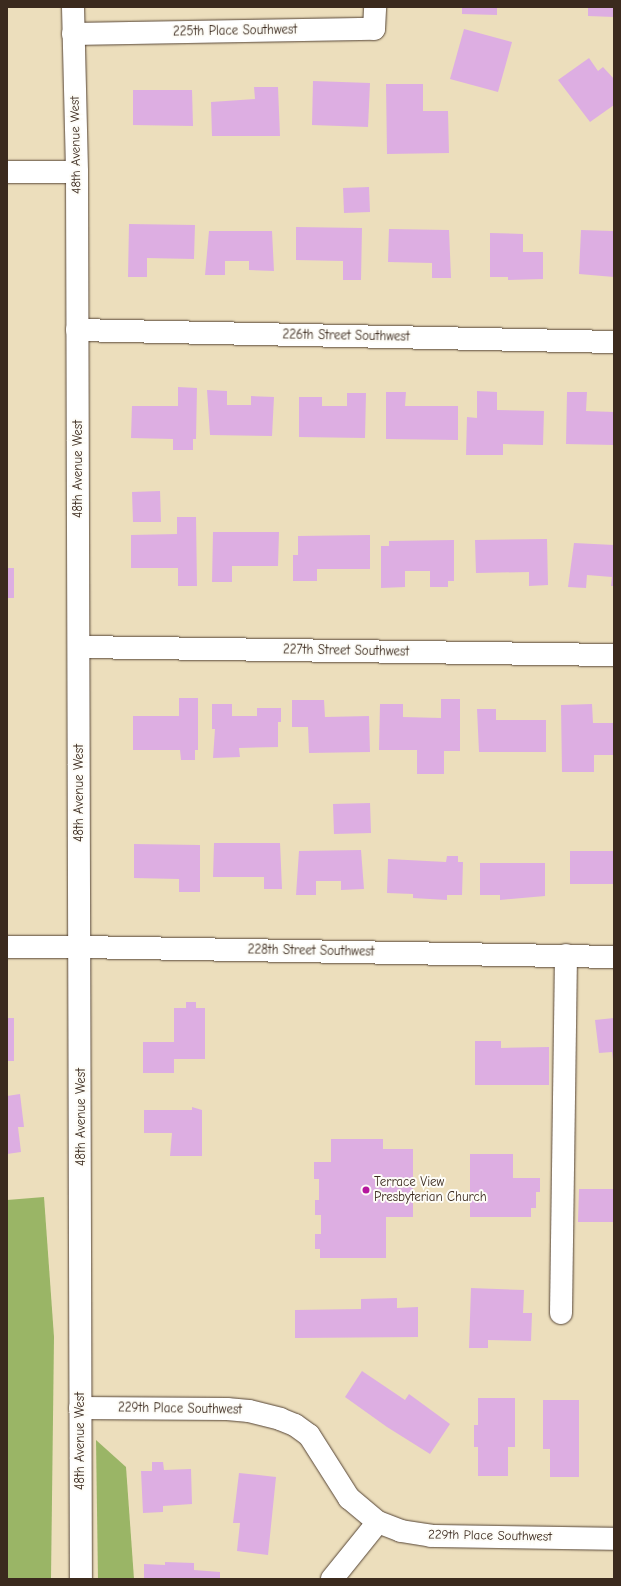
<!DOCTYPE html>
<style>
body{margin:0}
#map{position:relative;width:621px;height:1586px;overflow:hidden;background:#ecdebc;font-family:"Comic Neue",sans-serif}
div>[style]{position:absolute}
.forest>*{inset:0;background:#9ab566}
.building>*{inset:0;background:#ddaee2}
.roads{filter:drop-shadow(0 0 1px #564536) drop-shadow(0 0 1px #564536)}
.minor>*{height:22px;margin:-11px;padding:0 11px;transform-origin:11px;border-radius:11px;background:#fff}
.major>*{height:22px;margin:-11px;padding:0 11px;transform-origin:11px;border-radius:11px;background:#fff}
.dots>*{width:11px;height:11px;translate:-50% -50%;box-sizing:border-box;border:2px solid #fdfcf7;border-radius:50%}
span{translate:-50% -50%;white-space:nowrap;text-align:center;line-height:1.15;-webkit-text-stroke:4px #fdfcf7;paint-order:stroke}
.street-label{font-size:13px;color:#3b2a1e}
.poi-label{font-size:13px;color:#3b2a1e}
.left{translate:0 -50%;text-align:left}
.frame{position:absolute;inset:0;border:8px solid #3b2a1e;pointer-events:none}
</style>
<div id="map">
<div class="forest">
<div style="clip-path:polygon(44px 1197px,54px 1337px,51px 1579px,7px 1579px,7px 1200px)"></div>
<div style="clip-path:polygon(96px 1440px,126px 1467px,134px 1579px,98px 1579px)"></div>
</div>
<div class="building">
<div style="clip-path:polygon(462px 7px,497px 7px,497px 15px,462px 14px)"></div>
<div style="clip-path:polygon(588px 7px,614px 7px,614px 17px,588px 16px)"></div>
<div style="clip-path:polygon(464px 29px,512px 42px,498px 92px,450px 79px)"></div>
<div style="clip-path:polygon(589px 58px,598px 71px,603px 67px,614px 79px,614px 105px,590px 122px,558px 80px)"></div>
<div style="clip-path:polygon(313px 81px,370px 83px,368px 127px,312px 125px)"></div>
<div style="clip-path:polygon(386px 84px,423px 84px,423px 111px,448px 111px,449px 153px,387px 154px)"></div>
<div style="clip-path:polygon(254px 87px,278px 87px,280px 136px,212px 136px,211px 102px,255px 99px)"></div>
<div style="clip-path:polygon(133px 90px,192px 90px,193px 126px,133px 125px)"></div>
<div style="clip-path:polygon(369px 187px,370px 212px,344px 213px,343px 188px)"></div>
<div style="clip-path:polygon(129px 224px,195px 225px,194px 259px,147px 258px,147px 277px,128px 277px)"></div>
<div style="clip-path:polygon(296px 227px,362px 228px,361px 280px,343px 280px,343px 261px,296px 260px)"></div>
<div style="clip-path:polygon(389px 229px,449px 230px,451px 278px,432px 278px,432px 263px,388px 262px)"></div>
<div style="clip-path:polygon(581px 230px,613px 231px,614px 277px,579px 274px)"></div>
<div style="clip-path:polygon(209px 231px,272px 231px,274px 271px,249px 270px,249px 261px,225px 261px,225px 275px,205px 275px)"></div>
<div style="clip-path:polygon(490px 233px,523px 234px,523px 252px,543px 252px,543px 279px,508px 280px,508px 277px,490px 277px)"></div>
<div style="clip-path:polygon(178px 387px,197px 388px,196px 439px,193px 439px,193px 450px,173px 450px,173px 439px,131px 438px,132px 406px,178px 406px)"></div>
<div style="clip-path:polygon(207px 390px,227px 391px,227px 405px,251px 405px,251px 396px,274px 397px,272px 436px,210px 435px)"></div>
<div style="clip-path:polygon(477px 391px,497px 392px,497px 410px,544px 411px,543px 445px,503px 444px,503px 455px,466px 455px,467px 417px,477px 418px)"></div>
<div style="clip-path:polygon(386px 392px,406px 392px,405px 406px,458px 406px,458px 440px,386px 439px)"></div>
<div style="clip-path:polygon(567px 392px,587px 392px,586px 411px,614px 412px,614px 445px,566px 444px)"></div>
<div style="clip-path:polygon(347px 393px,366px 393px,365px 438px,299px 437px,299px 397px,322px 397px,322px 406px,347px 406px)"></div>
<div style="clip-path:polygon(160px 491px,161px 522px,133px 522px,132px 492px)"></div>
<div style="clip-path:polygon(177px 517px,196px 517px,197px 586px,178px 586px,178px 568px,131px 568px,131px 535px,177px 534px)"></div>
<div style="clip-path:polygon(213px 532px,279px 532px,278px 566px,232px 566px,232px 582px,212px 582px)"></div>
<div style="clip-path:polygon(370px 535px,370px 569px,317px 569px,317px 581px,293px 581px,293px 555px,298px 555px,298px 536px)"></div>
<div style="clip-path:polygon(547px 539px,548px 585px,529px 586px,529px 572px,476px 573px,475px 540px)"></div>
<div style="clip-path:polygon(454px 540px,454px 581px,448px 581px,448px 587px,430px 587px,430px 571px,405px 571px,405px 587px,381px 588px,381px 546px,389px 546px,389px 541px)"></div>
<div style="clip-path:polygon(574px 543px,614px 545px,614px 586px,611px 586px,612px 577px,587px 575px,586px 588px,568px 587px)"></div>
<div style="clip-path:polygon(7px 568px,14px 568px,14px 598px,7px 598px)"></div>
<div style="clip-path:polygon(179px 698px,198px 698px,198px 750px,195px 750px,195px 760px,181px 760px,180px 750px,133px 750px,133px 716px,179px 716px)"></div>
<div style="clip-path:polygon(441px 699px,460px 699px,460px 751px,444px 751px,444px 774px,417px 774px,417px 750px,379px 750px,380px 704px,403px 704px,403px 717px,441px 718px)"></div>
<div style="clip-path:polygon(292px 700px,324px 700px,325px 717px,369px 716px,370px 752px,309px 753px,308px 727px,292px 727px)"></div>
<div style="clip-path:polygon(212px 704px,232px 704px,232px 716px,257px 716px,257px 708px,281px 708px,281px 722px,278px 722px,278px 747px,239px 748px,240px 757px,213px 758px,215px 729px,212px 729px)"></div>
<div style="clip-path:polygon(592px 704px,593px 723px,614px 723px,614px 755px,594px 755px,594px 772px,562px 772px,561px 705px)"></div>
<div style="clip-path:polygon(477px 709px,496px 709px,496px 720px,546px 720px,546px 752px,479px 752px)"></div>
<div style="clip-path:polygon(370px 803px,371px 833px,334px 834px,333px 804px)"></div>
<div style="clip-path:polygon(214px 843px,280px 843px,282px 889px,264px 889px,264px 877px,213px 877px)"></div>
<div style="clip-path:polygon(134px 844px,200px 845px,200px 892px,179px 892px,179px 879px,134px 878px)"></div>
<div style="clip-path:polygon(361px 850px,364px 889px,341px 890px,341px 881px,316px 881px,316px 895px,296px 895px,299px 851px)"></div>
<div style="clip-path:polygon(570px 851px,614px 851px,614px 884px,570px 884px)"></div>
<div style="clip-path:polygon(447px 856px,458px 856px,458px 862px,463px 862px,462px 895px,447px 895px,447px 900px,413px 898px,413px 894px,387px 893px,388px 859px,446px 862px)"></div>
<div style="clip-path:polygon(480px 863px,545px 863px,545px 896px,500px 900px,500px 895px,480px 895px)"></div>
<div style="clip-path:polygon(186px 1002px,196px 1002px,196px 1008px,205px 1008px,205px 1059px,174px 1059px,174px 1073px,143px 1073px,143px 1042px,174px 1042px,174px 1008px,186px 1008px)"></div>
<div style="clip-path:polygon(7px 1018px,14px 1018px,14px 1061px,7px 1061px)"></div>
<div style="clip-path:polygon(614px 1018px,614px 1060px,613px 1060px,612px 1052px,599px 1053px,595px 1020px)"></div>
<div style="clip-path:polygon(475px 1041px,501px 1041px,501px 1048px,549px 1047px,549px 1085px,475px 1085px)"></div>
<div style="clip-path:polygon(20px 1094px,24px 1127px,18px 1127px,21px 1152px,7px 1154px,7px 1096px)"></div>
<div style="clip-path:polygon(192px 1107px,202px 1110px,202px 1156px,170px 1156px,172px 1133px,144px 1133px,144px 1110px,192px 1110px)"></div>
<div style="clip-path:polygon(331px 1139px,383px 1139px,383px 1149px,413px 1149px,413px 1217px,386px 1217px,386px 1258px,320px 1258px,320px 1249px,315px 1249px,315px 1234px,321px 1234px,321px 1215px,315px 1215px,315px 1200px,319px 1200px,319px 1179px,314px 1179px,314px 1162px,331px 1162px)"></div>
<div style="clip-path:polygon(470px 1154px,513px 1154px,513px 1178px,540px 1178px,540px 1192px,536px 1192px,536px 1208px,531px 1208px,531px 1217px,470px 1217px)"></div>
<div style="clip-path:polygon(579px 1189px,614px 1189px,614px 1222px,578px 1222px)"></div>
<div style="clip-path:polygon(471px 1288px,524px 1290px,523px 1313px,532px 1313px,531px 1341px,488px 1340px,488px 1348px,469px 1348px)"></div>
<div style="clip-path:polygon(397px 1298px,397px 1308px,418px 1307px,418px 1337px,295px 1338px,295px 1310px,361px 1309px,361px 1299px)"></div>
<div style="clip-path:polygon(362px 1371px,405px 1400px,409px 1394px,450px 1424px,430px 1454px,387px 1427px,345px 1397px)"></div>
<div style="clip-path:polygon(478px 1398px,515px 1398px,515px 1447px,508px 1447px,508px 1476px,478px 1476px,478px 1447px,474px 1447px,474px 1425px,478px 1425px)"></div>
<div style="clip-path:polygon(543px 1400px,579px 1400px,579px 1477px,550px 1477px,550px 1449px,543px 1449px)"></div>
<div style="clip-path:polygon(152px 1462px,163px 1462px,164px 1470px,191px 1469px,192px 1504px,163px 1506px,163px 1512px,143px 1513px,141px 1471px,152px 1471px)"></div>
<div style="clip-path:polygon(239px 1473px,276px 1477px,268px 1555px,237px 1551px,240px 1523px,233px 1523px)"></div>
<div style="clip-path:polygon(165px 1562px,194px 1563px,194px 1570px,220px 1572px,220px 1579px,144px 1579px,144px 1564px,165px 1565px)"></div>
</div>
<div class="roads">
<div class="minor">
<div style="left:73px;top:34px;width:301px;rotate:-1deg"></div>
<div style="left:374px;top:29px;width:22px;rotate:-87deg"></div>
<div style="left:7px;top:172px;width:70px"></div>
<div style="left:77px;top:330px;width:537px;rotate:1.28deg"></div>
<div style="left:79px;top:647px;width:535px;rotate:0.86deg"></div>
<div style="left:7px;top:947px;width:73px"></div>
<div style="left:561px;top:1313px;width:358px;rotate:-89.2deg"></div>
<div style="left:80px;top:1408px;width:147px;rotate:0.4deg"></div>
<div style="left:227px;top:1409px;width:22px;rotate:5deg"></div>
<div style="left:249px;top:1411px;width:32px;rotate:14deg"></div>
<div style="left:280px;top:1419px;width:16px;rotate:22deg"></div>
<div style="left:295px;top:1425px;width:17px;rotate:36deg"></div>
<div style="left:309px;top:1435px;width:75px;rotate:57.6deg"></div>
<div style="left:349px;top:1498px;width:38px;rotate:40deg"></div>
<div style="left:378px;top:1522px;width:25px;rotate:21deg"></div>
<div style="left:401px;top:1531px;width:30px;rotate:9deg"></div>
<div style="left:431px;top:1536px;width:183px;rotate:0.9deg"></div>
<div style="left:332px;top:1579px;width:73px;rotate:-51.1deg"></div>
</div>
<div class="major">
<div style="left:73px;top:7px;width:165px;rotate:88.6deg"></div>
<div style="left:77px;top:172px;width:1407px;rotate:89.84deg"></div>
<div style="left:80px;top:947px;width:534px;rotate:1.07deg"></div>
</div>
</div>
<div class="dots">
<div style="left:366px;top:1190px;background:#b5179e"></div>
</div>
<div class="street-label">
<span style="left:235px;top:31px;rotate:-1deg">225th Place Southwest</span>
<span style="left:76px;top:145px;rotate:-91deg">48th Avenue West</span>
<span style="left:346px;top:336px;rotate:1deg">226th Street Southwest</span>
<span style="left:78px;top:469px;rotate:-90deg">48th Avenue West</span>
<span style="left:346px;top:651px;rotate:1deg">227th Street Southwest</span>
<span style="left:79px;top:793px;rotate:-90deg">48th Avenue West</span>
<span style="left:311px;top:951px;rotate:1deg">228th Street Southwest</span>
<span style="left:81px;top:1117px;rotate:-90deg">48th Avenue West</span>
<span style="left:180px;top:1409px;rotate:1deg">229th Place Southwest</span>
<span style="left:80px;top:1441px;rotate:-90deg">48th Avenue West</span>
<span style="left:490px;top:1536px;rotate:1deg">229th Place Southwest</span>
</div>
<div class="poi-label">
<span class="left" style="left:374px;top:1190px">Terrace View<br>Presbyterian Church</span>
</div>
<div class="frame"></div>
</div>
